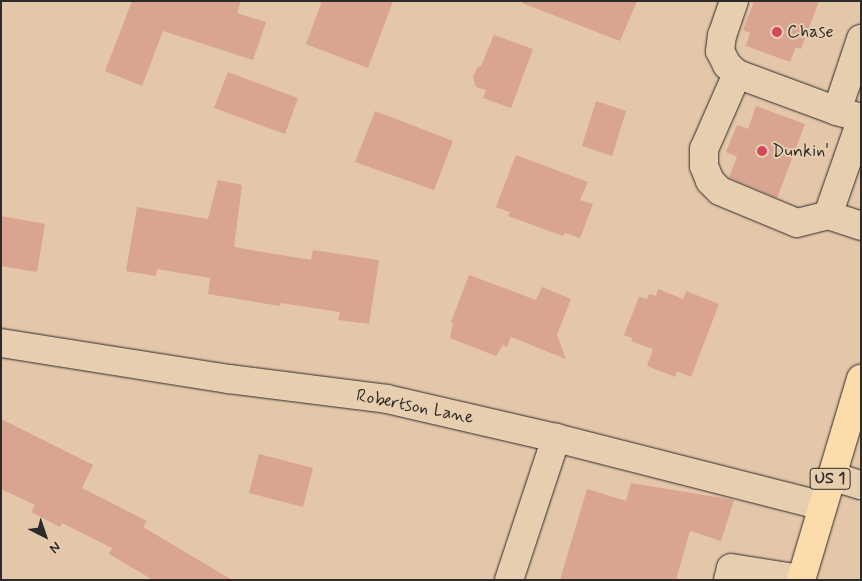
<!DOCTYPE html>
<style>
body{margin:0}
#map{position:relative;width:862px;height:581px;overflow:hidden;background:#e4c6a9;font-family:Mynerve,sans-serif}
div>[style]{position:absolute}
.building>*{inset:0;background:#d9a490}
.roads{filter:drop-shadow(0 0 1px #2b2b2b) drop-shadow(0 0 1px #2b2b2b)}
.minor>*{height:28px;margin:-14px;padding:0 14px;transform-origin:14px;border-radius:14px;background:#e7ceaf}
.major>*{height:28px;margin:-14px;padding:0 14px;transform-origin:14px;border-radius:14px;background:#fddcac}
.dots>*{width:14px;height:14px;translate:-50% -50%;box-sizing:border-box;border:2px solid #e7ceaf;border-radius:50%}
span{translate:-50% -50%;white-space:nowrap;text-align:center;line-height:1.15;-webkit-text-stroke:4px #e7ceaf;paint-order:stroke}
.shield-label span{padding:1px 4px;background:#e7ceaf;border:1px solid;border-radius:4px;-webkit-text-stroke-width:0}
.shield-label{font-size:16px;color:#2b2b2b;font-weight:700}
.poi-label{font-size:18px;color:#2b2b2b}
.left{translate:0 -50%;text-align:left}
.street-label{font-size:18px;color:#2b2b2b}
.frame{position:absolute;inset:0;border:2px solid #2b2b2b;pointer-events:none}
.north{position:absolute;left:20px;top:511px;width:50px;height:50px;-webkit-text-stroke:4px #e7ceaf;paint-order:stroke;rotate:139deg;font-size:14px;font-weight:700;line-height:20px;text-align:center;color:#2b2b2b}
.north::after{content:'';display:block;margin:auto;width:18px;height:22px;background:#2b2b2b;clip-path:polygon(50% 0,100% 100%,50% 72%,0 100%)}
</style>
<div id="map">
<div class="building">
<div style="clip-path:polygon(132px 1px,241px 1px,237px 13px,266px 22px,253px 60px,163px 31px,142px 86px,105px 71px)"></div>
<div style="clip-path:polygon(322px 1px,393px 1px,368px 68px,306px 44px)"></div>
<div style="clip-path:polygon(522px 1px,637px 1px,620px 41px,522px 3px)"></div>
<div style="clip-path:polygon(754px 1px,819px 1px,801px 49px,796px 47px,790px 62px,746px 46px,750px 33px,743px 30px)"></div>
<div style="clip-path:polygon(494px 35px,533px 49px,511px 108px,483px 98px,486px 90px,476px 87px,473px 77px,477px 68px,481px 66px)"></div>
<div style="clip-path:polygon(228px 72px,298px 98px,285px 134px,214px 108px)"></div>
<div style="clip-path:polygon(596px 101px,626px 111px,612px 156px,582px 146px)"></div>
<div style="clip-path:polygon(756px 106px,805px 124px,777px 198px,729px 178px,737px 157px,726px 152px,737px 125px,748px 129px)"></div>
<div style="clip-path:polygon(375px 111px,453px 141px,434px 190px,355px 162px)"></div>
<div style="clip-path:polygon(516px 155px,588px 182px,580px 200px,593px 204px,580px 238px,565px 233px,563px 236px,508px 216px,510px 212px,496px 207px)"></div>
<div style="clip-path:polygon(218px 180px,242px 185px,234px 247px,311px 260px,313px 250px,379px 260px,369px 324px,338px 320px,340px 312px,281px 303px,280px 306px,208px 294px,210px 278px,157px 269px,156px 276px,126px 271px,137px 207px,208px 219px)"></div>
<div style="clip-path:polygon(1px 216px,45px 224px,37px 272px,1px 266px)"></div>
<div style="clip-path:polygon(469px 275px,536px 300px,542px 287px,571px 299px,557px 335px,566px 359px,511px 337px,507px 347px,503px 345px,496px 356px,450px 338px,453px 323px,451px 322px)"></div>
<div style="clip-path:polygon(658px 289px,683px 299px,686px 291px,719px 304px,691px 377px,677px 371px,675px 377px,647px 366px,653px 349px,631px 341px,632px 338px,624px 335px,639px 297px,647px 299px,649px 294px,656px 296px)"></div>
<div style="clip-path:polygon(1px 419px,93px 465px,82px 488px,147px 521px,143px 527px,232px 580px,153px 580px,109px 554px,112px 548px,62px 523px,60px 527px,31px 512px,35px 505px,1px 489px)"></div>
<div style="clip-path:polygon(259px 454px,313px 468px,303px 507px,249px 493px)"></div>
<div style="clip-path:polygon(631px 483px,734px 500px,721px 541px,690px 531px,676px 580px,560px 580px,587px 489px,626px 501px)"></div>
</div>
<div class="roads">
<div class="minor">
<div style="left:734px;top:1px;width:36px;rotate:109deg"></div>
<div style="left:722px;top:35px;width:16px;rotate:97deg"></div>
<div style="left:720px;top:51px;width:16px;rotate:63deg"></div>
<div style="left:727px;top:65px;width:13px;rotate:42deg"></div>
<div style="left:737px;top:74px;width:107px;rotate:20.3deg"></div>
<div style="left:837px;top:111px;width:25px;rotate:16deg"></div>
<div style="left:737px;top:74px;width:82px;rotate:113.7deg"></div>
<div style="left:704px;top:149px;width:17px;rotate:90deg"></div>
<div style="left:704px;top:166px;width:16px;rotate:68deg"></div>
<div style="left:710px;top:181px;width:14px;rotate:45deg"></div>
<div style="left:720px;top:191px;width:83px;rotate:22.6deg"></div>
<div style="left:797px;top:223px;width:32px;rotate:-14deg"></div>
<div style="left:828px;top:215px;width:35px;rotate:18deg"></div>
<div style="left:837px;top:111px;width:76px;rotate:-71.6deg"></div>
<div style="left:828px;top:215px;width:100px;rotate:-70.7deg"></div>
<div style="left:1px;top:343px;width:231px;rotate:9deg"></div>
<div style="left:229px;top:379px;width:159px;rotate:7.2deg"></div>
<div style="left:387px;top:399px;width:173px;rotate:13deg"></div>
<div style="left:556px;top:438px;width:275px;rotate:14.3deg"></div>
<div style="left:831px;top:476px;width:31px;rotate:17deg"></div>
<div style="left:509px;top:580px;width:150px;rotate:-71.7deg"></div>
<div style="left:728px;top:580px;width:12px;rotate:-76deg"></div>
<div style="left:731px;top:568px;width:71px;rotate:8.9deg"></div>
</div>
<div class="major">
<div style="left:801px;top:580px;width:210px;rotate:-73.4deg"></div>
</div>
</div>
<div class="dots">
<div style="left:777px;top:32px;background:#d1495b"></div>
<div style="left:762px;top:151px;background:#d1495b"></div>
</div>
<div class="shield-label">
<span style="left:830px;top:479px">US 1</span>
</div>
<div class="poi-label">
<span class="left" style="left:787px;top:32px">Chase</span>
<span class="left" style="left:772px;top:151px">Dunkin'</span>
</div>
<div class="street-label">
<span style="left:415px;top:407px;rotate:11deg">Robertson Lane</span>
</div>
<div class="frame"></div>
<div class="north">N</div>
</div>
